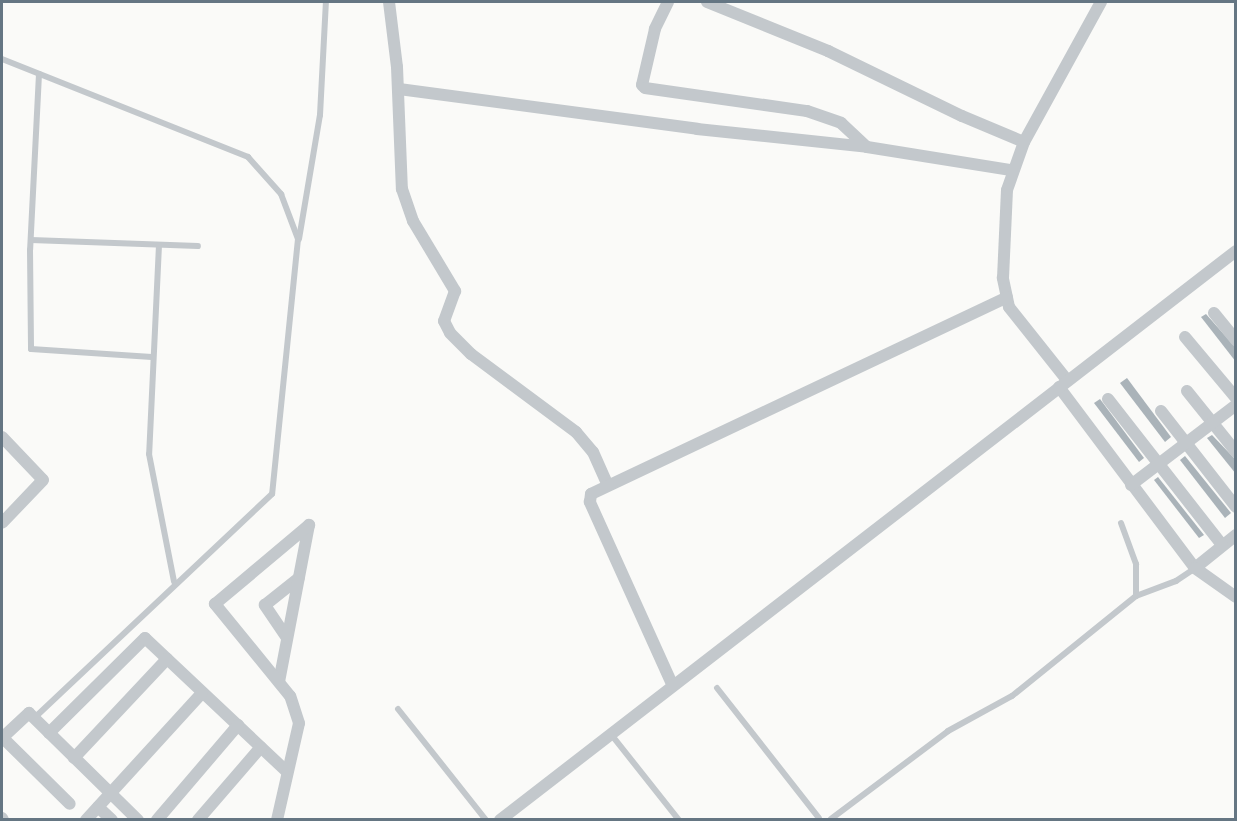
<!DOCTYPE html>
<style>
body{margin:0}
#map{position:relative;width:1237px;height:821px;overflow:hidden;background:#fafaf8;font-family:"Sofia Sans Condensed",sans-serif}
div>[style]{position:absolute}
.building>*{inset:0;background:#aab3b9}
.lane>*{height:6px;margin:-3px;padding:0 3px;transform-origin:3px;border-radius:3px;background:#c3c8cc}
.street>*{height:12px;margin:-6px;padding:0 6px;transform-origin:6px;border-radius:6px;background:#c3c8cc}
span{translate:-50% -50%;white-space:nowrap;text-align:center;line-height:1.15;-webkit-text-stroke:6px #fff;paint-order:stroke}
.frame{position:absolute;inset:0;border:3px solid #657683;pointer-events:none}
</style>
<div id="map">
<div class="building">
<div style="clip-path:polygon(1206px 314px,1236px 348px,1236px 362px,1201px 317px)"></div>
<div style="clip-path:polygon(1127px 378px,1171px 437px,1165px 442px,1120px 383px)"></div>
<div style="clip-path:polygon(1100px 399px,1144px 458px,1139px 462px,1094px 403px)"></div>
<div style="clip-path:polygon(1212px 435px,1236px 460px,1236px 474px,1207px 438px)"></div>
<div style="clip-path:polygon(1185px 456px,1231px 513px,1225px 518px,1180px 460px)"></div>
<div style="clip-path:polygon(1158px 477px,1204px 535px,1199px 538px,1154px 480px)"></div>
</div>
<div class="lane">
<div style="left:2px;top:59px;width:265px;rotate:21.7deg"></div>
<div style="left:248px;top:157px;width:50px;rotate:48.3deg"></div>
<div style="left:281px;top:194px;width:48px;rotate:69.3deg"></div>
<div style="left:298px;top:239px;width:256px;rotate:95.8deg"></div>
<div style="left:272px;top:494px;width:327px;rotate:136.7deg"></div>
<div style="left:39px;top:74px;width:176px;rotate:92.9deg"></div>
<div style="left:30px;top:250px;width:99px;rotate:89.4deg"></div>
<div style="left:31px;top:349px;width:121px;rotate:3.8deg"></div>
<div style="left:299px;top:239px;width:126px;rotate:-80.4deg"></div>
<div style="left:320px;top:115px;width:113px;rotate:-87deg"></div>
<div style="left:31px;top:240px;width:167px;rotate:2.1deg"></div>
<div style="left:159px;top:245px;width:209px;rotate:92.7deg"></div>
<div style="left:149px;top:454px;width:130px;rotate:78.9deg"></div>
<div style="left:1121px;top:523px;width:44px;rotate:69.9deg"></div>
<div style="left:1136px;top:564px;width:32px;rotate:90deg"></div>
<div style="left:717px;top:688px;width:165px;rotate:51.9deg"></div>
<div style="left:398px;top:709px;width:142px;rotate:51.6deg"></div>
<div style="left:610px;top:733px;width:111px;rotate:51.6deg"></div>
<div style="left:831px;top:819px;width:146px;rotate:-36.9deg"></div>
<div style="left:948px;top:731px;width:73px;rotate:-28.7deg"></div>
<div style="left:1012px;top:696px;width:159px;rotate:-38.9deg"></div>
<div style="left:1136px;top:596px;width:43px;rotate:-20.6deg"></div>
<div style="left:1176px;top:581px;width:23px;rotate:-34deg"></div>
</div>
<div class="street">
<div style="left:389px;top:2px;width:65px;rotate:83deg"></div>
<div style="left:397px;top:67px;width:122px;rotate:87.7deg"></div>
<div style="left:402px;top:189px;width:34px;rotate:71deg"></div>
<div style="left:413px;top:221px;width:82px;rotate:59deg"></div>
<div style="left:455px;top:291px;width:32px;rotate:110deg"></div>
<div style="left:444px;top:321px;width:13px;rotate:63deg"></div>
<div style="left:450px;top:333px;width:30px;rotate:45deg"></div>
<div style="left:471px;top:354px;width:131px;rotate:36.6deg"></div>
<div style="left:576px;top:432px;width:26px;rotate:50deg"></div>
<div style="left:593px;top:452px;width:36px;rotate:66deg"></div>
<div style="left:668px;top:2px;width:30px;rotate:116deg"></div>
<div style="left:655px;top:29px;width:57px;rotate:103.1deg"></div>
<div style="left:642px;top:85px;width:4px;rotate:45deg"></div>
<div style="left:645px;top:88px;width:164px;rotate:8.1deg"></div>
<div style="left:807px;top:111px;width:36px;rotate:19deg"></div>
<div style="left:841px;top:123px;width:35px;rotate:43deg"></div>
<div style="left:867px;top:147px;width:146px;rotate:9.1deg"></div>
<div style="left:707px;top:2px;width:131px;rotate:22deg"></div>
<div style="left:828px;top:51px;width:149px;rotate:25.9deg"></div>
<div style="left:962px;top:116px;width:67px;rotate:22.8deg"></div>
<div style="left:399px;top:89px;width:301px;rotate:7.6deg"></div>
<div style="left:697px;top:129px;width:171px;rotate:6deg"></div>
<div style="left:1214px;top:313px;width:35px;rotate:51deg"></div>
<div style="left:1185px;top:337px;width:80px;rotate:50.1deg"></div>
<div style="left:1067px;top:380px;width:93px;rotate:-128.5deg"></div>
<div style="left:1009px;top:307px;width:30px;rotate:-102deg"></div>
<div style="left:1003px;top:278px;width:88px;rotate:-87.4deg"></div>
<div style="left:1007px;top:190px;width:51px;rotate:-70.5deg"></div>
<div style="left:1024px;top:142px;width:160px;rotate:-61.2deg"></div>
<div style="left:1059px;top:387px;width:226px;rotate:53.1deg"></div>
<div style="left:1195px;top:568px;width:53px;rotate:-38.8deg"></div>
<div style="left:1187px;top:391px;width:78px;rotate:51.2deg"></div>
<div style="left:1108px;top:399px;width:185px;rotate:52deg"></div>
<div style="left:1161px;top:411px;width:122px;rotate:52deg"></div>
<div style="left:2px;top:437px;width:59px;rotate:46.4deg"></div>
<div style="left:43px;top:480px;width:59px;rotate:133.6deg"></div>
<div style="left:1131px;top:485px;width:132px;rotate:-37.3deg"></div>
<div style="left:1195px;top:568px;width:50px;rotate:35.3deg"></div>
<div style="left:287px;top:638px;width:40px;rotate:-124deg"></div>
<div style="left:265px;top:605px;width:43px;rotate:-38.5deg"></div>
<div style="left:279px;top:682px;width:160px;rotate:-79.2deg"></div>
<div style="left:672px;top:684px;width:200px;rotate:-114.3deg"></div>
<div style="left:590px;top:502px;width:8px;rotate:-83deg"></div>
<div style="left:591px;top:494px;width:460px;rotate:-25.3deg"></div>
<div style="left:49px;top:733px;width:135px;rotate:-44.7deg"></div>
<div style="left:145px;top:638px;width:195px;rotate:43.3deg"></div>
<div style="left:2px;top:737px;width:95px;rotate:44.6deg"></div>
<div style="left:2px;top:738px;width:37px;rotate:-43deg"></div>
<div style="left:29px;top:713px;width:153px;rotate:44.5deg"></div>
<div style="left:74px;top:758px;width:136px;rotate:-46.8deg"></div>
<div style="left:98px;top:807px;width:19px;rotate:43deg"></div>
<div style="left:2px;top:818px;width:2px;rotate:63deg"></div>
<div style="left:86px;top:820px;width:172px;rotate:-47.6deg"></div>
<div style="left:157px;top:820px;width:125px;rotate:-49.5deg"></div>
<div style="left:198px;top:820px;width:96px;rotate:-49.2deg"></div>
<div style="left:277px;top:820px;width:99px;rotate:-77.2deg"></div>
<div style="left:299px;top:723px;width:28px;rotate:-108deg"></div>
<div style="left:290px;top:696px;width:119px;rotate:-129.2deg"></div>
<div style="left:215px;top:604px;width:123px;rotate:-40deg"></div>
<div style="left:500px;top:820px;width:930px;rotate:-37.71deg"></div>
</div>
<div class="frame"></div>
</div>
